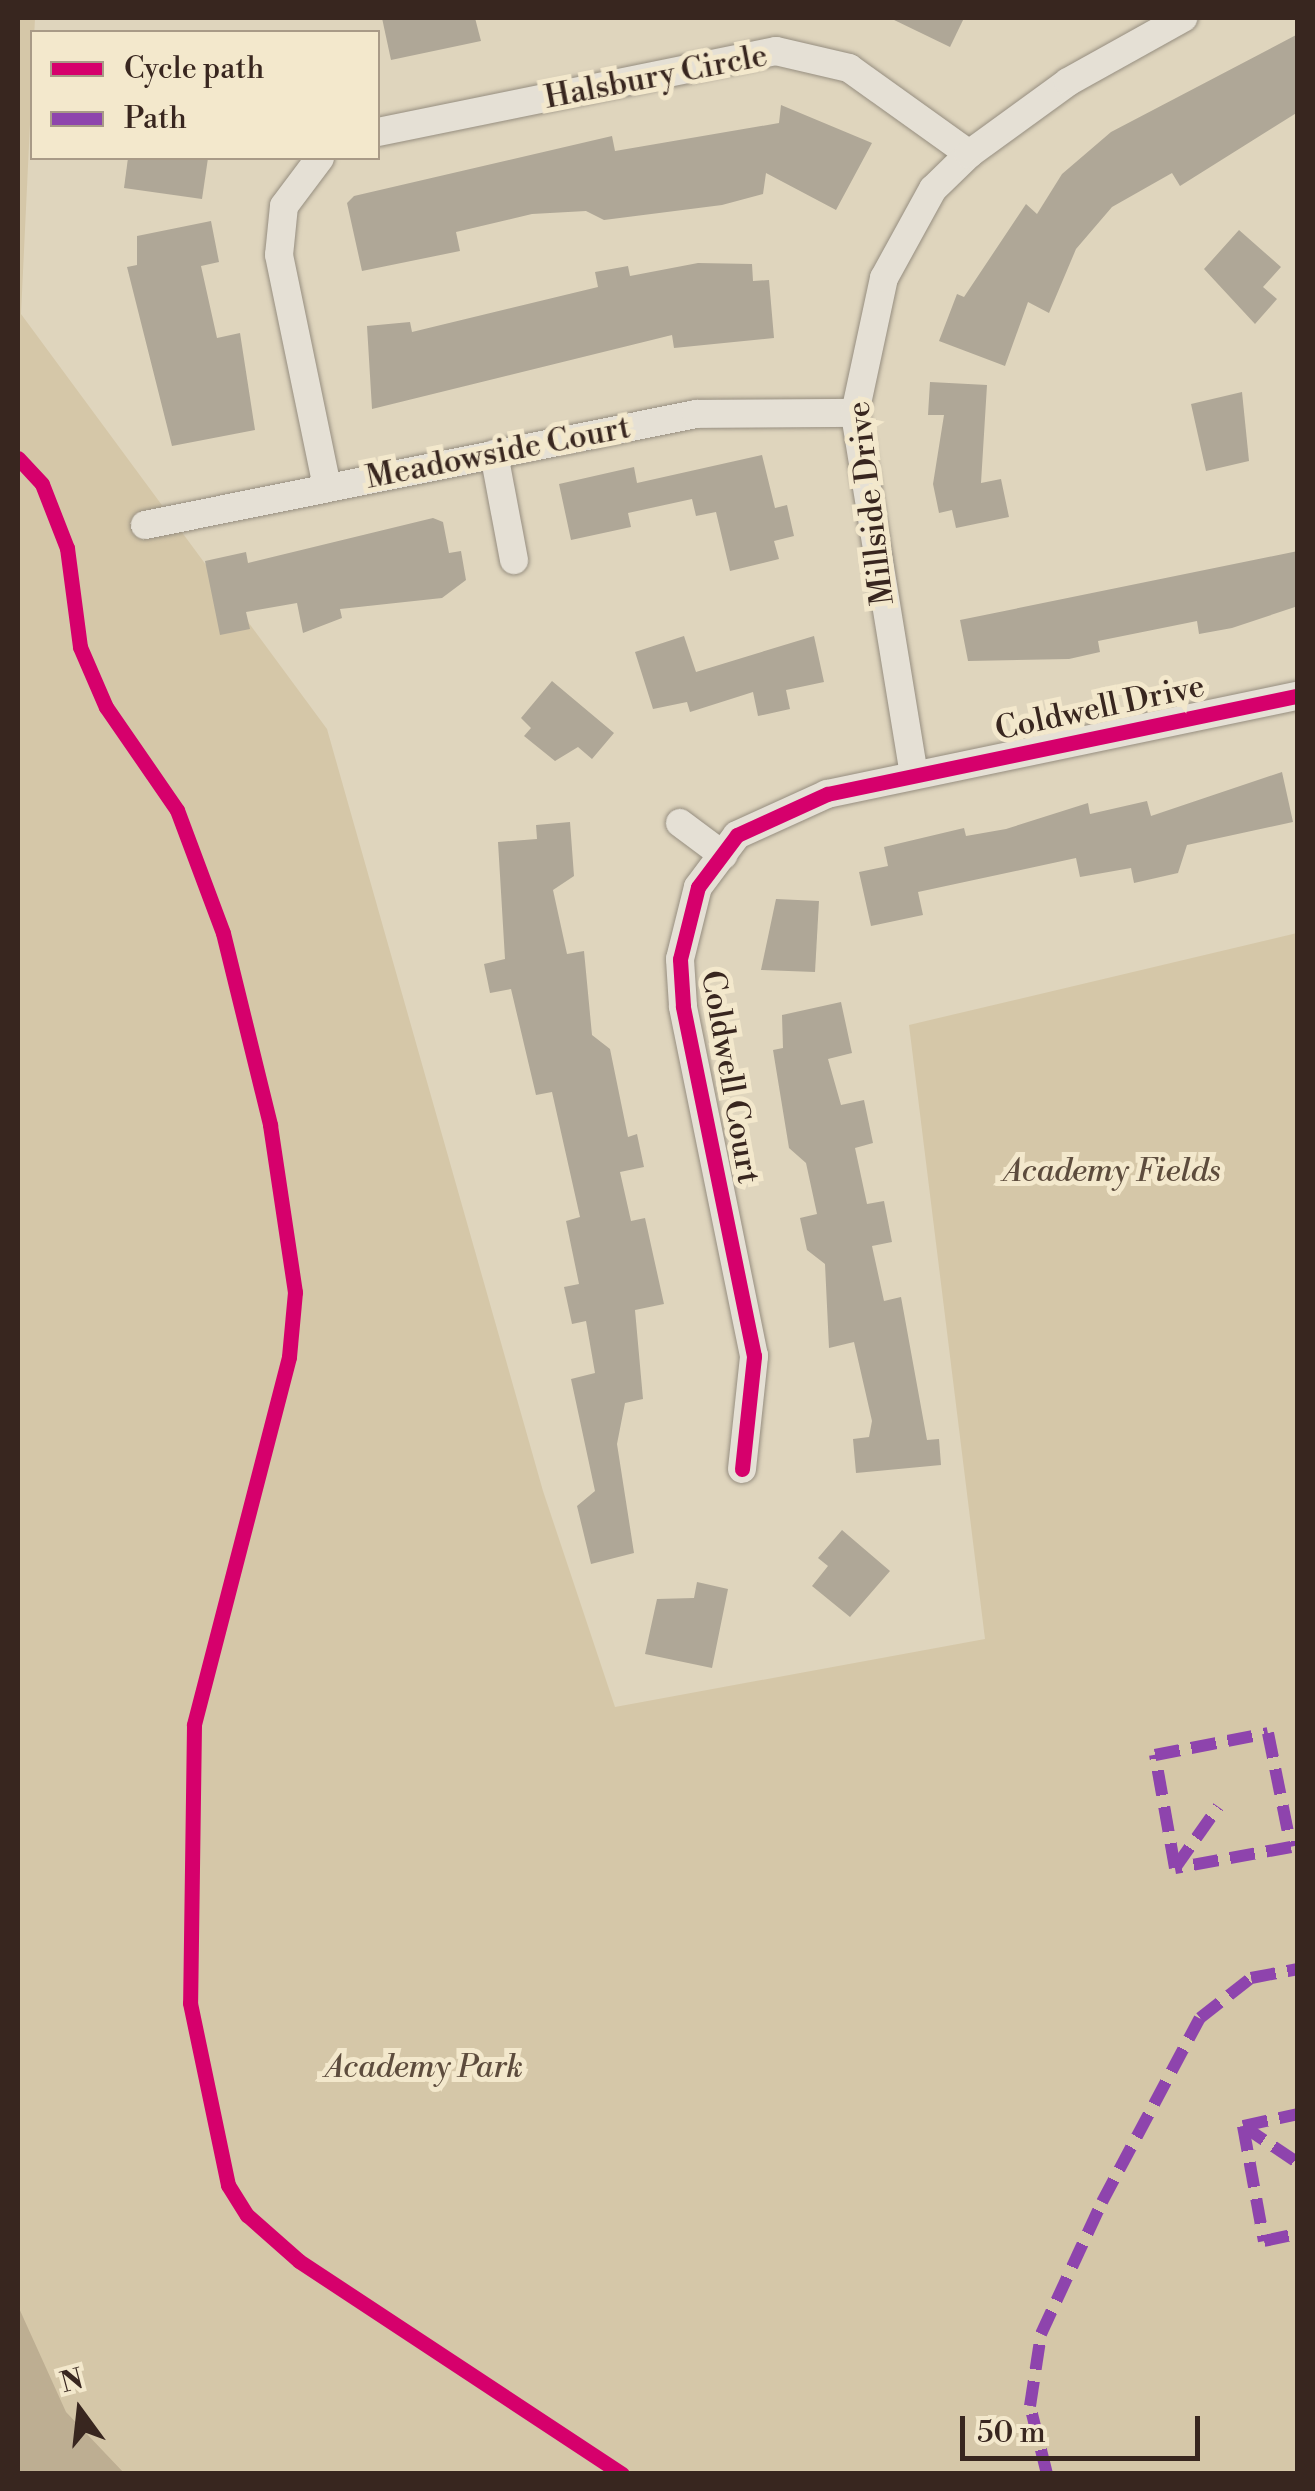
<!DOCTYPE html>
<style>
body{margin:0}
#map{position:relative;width:1315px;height:2491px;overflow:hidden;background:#dfd5bd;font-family:"Libre Bodoni",serif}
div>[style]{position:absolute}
.green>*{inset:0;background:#d5c7a8}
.water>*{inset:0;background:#bdae92}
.building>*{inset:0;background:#afa797}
.roads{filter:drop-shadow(0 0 2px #968e80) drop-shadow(0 0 2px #968e80)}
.minor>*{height:28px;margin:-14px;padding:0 14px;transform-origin:14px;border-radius:14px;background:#e5e0d5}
.quiet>*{height:12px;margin-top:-6px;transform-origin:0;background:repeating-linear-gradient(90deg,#8e44ad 0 25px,transparent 0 37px)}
.cycleway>*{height:15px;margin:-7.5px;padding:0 7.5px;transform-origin:7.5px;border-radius:7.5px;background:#d6006c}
span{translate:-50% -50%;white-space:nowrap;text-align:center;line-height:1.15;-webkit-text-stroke:10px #f3e8cc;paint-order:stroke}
.street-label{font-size:32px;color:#38261f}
.park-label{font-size:32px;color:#5d4c3d;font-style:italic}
.frame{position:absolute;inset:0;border:20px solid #38261f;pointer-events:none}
.legend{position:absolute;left:30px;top:30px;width:350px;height:130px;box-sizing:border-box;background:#f3e8cc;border:2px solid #a89a87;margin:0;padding:12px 18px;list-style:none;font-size:30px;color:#38261f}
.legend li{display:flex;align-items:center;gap:20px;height:50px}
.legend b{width:50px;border:2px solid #a89a87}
.north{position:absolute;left:30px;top:2361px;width:100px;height:100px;-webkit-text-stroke:8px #f3e8cc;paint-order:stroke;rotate:345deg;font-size:28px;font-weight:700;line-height:40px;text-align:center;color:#38261f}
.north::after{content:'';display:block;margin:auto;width:35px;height:45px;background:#38261f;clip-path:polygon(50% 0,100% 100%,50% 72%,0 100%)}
.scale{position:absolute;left:960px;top:2416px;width:240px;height:45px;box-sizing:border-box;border:5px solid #38261f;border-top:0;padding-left:12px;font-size:30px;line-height:35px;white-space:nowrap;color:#38261f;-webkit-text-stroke:8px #f3e8cc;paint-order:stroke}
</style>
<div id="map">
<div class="green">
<div style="clip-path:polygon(18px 18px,35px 18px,21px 314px,327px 729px,543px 1491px,615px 1707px,985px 1639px,909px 1025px,1297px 933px,1297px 2473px,18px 2473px)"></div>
</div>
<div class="water">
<div style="clip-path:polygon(18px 2306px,66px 2412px,124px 2473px,18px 2473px)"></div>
</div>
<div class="building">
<div style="clip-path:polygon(382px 18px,475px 18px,481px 41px,391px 60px)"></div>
<div style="clip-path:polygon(890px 18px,964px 18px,950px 47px)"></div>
<div style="clip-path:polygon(1298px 34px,1298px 112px,1180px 186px,1172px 173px,1112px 207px,1076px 249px,1049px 313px,1028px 302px,1005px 366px,939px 341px,957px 294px,964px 297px,1026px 204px,1037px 214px,1062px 174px,1111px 132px)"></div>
<div style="clip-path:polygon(781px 105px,872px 143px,836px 210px,766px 173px,763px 194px,722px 205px,604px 220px,586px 211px,532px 214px,456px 232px,460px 251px,362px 271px,347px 203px,354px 196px,612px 136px,615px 151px,779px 123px)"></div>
<div style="clip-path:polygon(128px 158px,208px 158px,202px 199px,124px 188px)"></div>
<div style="clip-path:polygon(211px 221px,219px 262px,201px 266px,217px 338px,240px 333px,255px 430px,172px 446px,127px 267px,137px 265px,137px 236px)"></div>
<div style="clip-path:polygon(1239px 230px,1281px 267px,1263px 287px,1277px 299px,1255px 324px,1204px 269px)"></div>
<div style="clip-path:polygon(698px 263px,752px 264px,753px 281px,769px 280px,774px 338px,674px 348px,672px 335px,372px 409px,367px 326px,410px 322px,412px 332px,598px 287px,595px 272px,628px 266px,630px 276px)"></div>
<div style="clip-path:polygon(930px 382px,987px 385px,981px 483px,1001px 479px,1009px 517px,956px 528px,952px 510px,939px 513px,933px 484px,944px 415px,928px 415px)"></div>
<div style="clip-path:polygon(1242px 392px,1249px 461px,1206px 471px,1191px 404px)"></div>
<div style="clip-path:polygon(762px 455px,775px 508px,787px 505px,794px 536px,774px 541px,779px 559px,730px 571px,716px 512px,696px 516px,692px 499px,628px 513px,631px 527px,571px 540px,559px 484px,634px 467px,637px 483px)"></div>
<div style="clip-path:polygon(433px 518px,443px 522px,449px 553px,461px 551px,466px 580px,442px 598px,340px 609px,342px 618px,303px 633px,297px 603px,246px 612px,250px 629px,220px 635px,205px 561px,246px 552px,248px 563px)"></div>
<div style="clip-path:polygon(1298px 551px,1298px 606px,1232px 628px,1199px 634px,1197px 621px,1098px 641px,1100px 652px,1069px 659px,968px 661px,960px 620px)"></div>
<div style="clip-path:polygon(684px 636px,696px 672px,814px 636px,824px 682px,786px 690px,790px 709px,758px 716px,753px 692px,690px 712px,687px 702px,653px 709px,635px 652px)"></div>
<div style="clip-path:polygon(552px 681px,614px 733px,592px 759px,578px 747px,555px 761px,524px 736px,531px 728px,521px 718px)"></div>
<div style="clip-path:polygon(1282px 772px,1293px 822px,1187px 845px,1178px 873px,1134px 883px,1131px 868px,1080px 877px,1076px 858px,918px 892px,923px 915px,871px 926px,859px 872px,888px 866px,884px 847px,964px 828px,966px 836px,1006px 829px,1088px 803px,1090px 814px,1147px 801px,1151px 816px)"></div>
<div style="clip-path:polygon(570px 822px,574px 876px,553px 890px,567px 954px,584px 951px,592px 1035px,610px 1049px,628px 1137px,637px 1134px,644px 1167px,620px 1172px,631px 1221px,645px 1218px,664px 1304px,635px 1310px,643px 1399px,625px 1403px,617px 1444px,634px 1553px,591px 1564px,577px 1506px,595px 1491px,571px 1379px,595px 1373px,586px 1321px,572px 1324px,564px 1287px,579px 1284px,566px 1221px,580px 1217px,552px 1092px,536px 1095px,511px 989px,490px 993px,484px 964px,505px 959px,498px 842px,537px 839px,536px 825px)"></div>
<div style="clip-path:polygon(776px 899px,819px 901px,815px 972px,761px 970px)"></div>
<div style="clip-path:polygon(841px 1002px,852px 1053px,828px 1059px,841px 1105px,864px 1100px,873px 1143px,855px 1148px,867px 1204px,884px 1201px,892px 1242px,872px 1246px,884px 1301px,901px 1297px,927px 1440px,939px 1439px,941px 1465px,856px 1473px,853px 1439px,869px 1437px,872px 1421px,854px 1342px,829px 1348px,825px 1264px,807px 1250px,800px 1218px,817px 1214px,806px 1163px,789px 1148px,773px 1050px,783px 1048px,782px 1015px)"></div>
<div style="clip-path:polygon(842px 1530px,890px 1571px,850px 1617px,812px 1586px,828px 1566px,818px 1558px)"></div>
<div style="clip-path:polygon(697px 1582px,728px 1589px,712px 1668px,645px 1654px,657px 1599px,694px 1598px)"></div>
</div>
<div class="roads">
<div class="minor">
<div style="left:378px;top:132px;width:406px;rotate:-11.5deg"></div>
<div style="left:776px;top:51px;width:75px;rotate:13.1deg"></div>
<div style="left:849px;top:68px;width:148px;rotate:35.6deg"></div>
<div style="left:320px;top:158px;width:60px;rotate:126.9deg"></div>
<div style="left:284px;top:206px;width:49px;rotate:95.8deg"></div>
<div style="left:279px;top:255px;width:237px;rotate:78.3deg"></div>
<div style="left:494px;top:454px;width:108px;rotate:79.3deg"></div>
<div style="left:145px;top:525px;width:562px;rotate:-11.39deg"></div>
<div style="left:696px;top:414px;width:159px;rotate:-0.4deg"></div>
<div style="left:914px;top:775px;width:367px;rotate:-99.3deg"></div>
<div style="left:855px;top:413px;width:138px;rotate:-77.9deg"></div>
<div style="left:884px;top:278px;width:102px;rotate:-61.2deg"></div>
<div style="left:933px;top:189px;width:50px;rotate:-44.2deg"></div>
<div style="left:969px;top:154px;width:122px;rotate:-36deg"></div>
<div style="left:1068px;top:82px;width:132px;rotate:-29.1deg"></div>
<div style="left:680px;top:823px;width:54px;rotate:36.7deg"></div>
<div style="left:742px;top:1469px;width:114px;rotate:-83.9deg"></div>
<div style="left:754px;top:1356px;width:357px;rotate:-101.5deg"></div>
<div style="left:683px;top:1006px;width:47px;rotate:-93.7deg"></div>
<div style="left:680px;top:959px;width:74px;rotate:-76deg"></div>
<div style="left:698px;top:887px;width:65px;rotate:-53.1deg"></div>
<div style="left:737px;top:835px;width:99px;rotate:-24.5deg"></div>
<div style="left:827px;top:794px;width:481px;rotate:-11.8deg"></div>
</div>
</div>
<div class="quiet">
<div style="left:1268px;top:1733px;width:116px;rotate:78.6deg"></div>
<div style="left:1291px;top:1847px;width:118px;rotate:169.7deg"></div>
<div style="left:1175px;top:1868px;width:115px;rotate:-100deg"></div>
<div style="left:1155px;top:1755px;width:115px;rotate:-11deg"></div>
<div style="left:1175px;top:1868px;width:75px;rotate:-54.8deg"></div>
<div style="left:1243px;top:2126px;width:117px;rotate:79.7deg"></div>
<div style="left:1264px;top:2241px;width:35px;rotate:-12deg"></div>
<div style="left:1243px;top:2126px;width:66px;rotate:33.9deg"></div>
<div style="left:1243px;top:2126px;width:56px;rotate:-12.3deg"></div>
<div style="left:1047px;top:2474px;width:70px;rotate:-104deg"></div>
<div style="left:1030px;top:2406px;width:73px;rotate:-81.3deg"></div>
<div style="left:1041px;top:2334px;width:145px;rotate:-65.2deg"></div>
<div style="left:1102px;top:2202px;width:208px;rotate:-62deg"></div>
<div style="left:1200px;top:2018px;width:65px;rotate:-38.1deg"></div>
<div style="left:1251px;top:1978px;width:48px;rotate:-10.8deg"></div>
</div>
<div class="cycleway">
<div style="left:18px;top:458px;width:35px;rotate:47deg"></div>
<div style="left:42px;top:484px;width:69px;rotate:68.7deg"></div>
<div style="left:67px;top:548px;width:100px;rotate:82.5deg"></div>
<div style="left:80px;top:647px;width:65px;rotate:66.6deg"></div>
<div style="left:106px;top:707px;width:125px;rotate:55.4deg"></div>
<div style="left:177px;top:810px;width:131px;rotate:69.5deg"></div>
<div style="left:223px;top:933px;width:198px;rotate:76.2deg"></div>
<div style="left:270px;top:1125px;width:169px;rotate:81.5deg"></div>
<div style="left:295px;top:1292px;width:65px;rotate:95.3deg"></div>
<div style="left:289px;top:1357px;width:380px;rotate:104.5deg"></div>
<div style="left:194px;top:1725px;width:278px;rotate:90.8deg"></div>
<div style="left:190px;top:2003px;width:186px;rotate:78.2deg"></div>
<div style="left:228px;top:2185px;width:36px;rotate:58deg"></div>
<div style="left:247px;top:2215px;width:69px;rotate:41.5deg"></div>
<div style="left:299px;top:2261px;width:387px;rotate:33.4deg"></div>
<div style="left:742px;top:1469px;width:114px;rotate:-83.9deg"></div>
<div style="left:754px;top:1356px;width:357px;rotate:-101.5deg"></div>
<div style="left:683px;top:1006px;width:47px;rotate:-93.7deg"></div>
<div style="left:680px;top:959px;width:74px;rotate:-76deg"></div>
<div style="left:698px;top:887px;width:65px;rotate:-53.1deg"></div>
<div style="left:737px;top:835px;width:99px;rotate:-24.5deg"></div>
<div style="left:827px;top:794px;width:481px;rotate:-11.8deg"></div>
</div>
<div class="street-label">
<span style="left:656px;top:77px;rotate:-11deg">Halsbury Circle</span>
<span style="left:498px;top:453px;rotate:-11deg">Meadowside Court</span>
<span style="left:871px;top:503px;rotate:-97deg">Millside Drive</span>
<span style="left:1100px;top:708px;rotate:-12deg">Coldwell Drive</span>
<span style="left:730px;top:1077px;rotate:80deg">Coldwell Court</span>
</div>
<div class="park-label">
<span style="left:1112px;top:1171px">Academy Fields</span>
<span style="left:424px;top:2067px">Academy Park</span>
</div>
<div class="frame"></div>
<ul class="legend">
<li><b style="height:12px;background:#d6006c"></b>Cycle path</li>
<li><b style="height:12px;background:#8e44ad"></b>Path</li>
</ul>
<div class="north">N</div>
<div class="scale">50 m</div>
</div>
